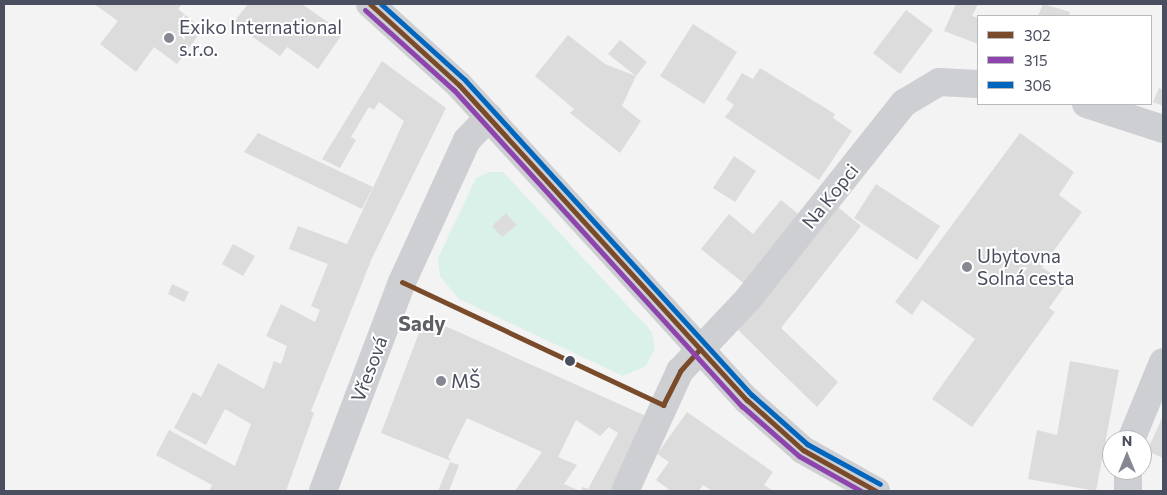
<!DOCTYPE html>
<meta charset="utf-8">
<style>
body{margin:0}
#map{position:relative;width:1167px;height:495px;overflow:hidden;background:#f3f3f3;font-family:Commissioner,sans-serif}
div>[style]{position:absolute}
.green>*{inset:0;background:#d9f1e9}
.building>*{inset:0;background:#dcdcdd}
.minor>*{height:28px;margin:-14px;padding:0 14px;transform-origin:14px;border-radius:14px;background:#cecfd3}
.bus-1>*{height:5px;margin:-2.5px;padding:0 2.5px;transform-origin:2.5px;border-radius:2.5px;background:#7a4b2a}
.bus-2>*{height:5px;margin:-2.5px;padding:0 2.5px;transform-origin:2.5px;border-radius:2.5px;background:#8e44ad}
.bus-3>*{height:5px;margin:-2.5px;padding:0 2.5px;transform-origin:2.5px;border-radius:2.5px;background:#0065bd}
.dots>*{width:14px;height:14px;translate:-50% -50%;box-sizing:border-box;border:2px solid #fff;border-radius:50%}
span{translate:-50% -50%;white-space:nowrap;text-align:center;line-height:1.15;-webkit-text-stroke:4px #fff;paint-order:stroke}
.poi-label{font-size:19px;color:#4a4f5f}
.left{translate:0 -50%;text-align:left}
.street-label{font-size:19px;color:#4a4f5f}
.quarter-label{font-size:21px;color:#5e6066;font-weight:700}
.frame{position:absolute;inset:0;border:5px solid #4a4f5f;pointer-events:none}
.legend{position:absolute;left:977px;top:15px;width:175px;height:90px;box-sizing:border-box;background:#fff;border:1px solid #b7b9bf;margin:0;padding:6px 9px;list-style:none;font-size:15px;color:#4a4f5f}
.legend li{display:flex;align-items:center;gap:10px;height:25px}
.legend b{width:25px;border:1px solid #b7b9bf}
.north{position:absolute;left:1102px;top:430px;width:50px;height:50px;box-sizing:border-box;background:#fff;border:1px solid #b7b9bf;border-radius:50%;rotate:0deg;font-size:14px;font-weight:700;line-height:20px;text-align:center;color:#4a4f5f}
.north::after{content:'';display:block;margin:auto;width:18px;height:22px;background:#858893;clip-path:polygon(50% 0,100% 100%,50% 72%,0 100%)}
</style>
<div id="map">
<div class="green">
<div style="clip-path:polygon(489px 172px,503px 172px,652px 332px,655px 349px,646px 366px,623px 376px,459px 299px,440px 276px,438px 258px,476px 178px)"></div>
</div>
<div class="building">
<div style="clip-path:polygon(94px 4px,182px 4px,178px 9px,203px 29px,177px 64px,154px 47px,136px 72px,100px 44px,118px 21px)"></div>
<div style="clip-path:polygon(248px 4px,302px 4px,343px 33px,318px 69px,287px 47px,280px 56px,233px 23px)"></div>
<div style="clip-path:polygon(956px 4px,978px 4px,972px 16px,978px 18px,978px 44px,944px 31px)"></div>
<div style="clip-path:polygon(1043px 4px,1070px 12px,1069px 16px,1038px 16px)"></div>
<div style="clip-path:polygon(906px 10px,933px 30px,900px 74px,873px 53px)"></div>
<div style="clip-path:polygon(693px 24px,737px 52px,704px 104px,660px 76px)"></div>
<div style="clip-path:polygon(568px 35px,605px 64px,636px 76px,622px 106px,641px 121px,620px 153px,570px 113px,574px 109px,535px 76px)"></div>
<div style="clip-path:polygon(620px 40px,647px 62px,636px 76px,608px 54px)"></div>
<div style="clip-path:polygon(382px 61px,446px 108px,372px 258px,311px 411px,314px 413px,286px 491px,209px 491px,212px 485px,156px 455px,169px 430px,235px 466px,251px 424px,225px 409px,206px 445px,174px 428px,193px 392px,201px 397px,218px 363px,264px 389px,274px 361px,281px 364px,287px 346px,266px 336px,281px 304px,315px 322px,320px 310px,311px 306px,328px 264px,289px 249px,298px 226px,347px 244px,404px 121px,379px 102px,374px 110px,369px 107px,351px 137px,356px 140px,340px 168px,322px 159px)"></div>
<div style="clip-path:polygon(760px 68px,835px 114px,833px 118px,852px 131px,819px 180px,725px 117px,734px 105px,726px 99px,742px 73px,753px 79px)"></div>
<div style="clip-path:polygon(1159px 88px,1163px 90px,1163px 106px,1153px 102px)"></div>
<div style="clip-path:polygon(258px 133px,373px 187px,362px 209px,244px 152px)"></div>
<div style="clip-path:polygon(1020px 133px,1074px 172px,1059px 195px,1082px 212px,1042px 267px,1066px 284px,1049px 308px,1055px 312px,972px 427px,932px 399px,975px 339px,922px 300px,912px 315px,895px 302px)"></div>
<div style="clip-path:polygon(734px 156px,756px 171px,735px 202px,713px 188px)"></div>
<div style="clip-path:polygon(876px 184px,940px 226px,917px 260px,854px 218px)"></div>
<div style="clip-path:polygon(781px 200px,802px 217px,747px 286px,701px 249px,729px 214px,753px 234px)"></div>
<div style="clip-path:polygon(838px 207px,861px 226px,781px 328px,838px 382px,817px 407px,738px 330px)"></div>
<div style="clip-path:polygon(506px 213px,517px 225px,502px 237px,492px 226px)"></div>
<div style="clip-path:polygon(233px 244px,255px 256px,243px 276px,222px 264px)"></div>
<div style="clip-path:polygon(172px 284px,189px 292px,184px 302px,168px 294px)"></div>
<div style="clip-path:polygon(425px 317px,646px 416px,610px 491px,582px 491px,582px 487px,588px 489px,618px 433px,609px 427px,600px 436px,576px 420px,558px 457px,577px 465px,564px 484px,580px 491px,515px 491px,542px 452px,467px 418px,448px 457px,451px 461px,381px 433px)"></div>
<div style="clip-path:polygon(1070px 361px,1119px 370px,1096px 491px,1028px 479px,1037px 430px,1057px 435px)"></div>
<div style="clip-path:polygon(687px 412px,773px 472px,764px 485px,773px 491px,712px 491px,703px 485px,699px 491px,671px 491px,656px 480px,669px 462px,657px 454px)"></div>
<div style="clip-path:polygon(1163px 416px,1163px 458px,1147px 451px)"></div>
<div style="clip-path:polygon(450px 462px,459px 465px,449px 491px,438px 491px)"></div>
</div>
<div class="minor">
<div style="left:370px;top:4px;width:120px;rotate:42.3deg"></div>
<div style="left:459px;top:85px;width:427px;rotate:47.6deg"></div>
<div style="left:747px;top:400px;width:75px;rotate:41.8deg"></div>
<div style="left:803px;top:450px;width:84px;rotate:29.3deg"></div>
<div style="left:1086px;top:104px;width:81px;rotate:18deg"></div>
<div style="left:1131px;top:440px;width:84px;rotate:-67.7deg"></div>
<div style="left:323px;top:491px;width:223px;rotate:-69.3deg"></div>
<div style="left:402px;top:282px;width:156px;rotate:-65.4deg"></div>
<div style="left:467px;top:140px;width:32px;rotate:-46deg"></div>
<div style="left:625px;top:491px;width:132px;rotate:-65.4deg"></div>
<div style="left:680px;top:371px;width:99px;rotate:-46.6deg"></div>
<div style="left:748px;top:299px;width:251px;rotate:-51.5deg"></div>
<div style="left:904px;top:103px;width:41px;rotate:-31deg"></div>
<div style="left:939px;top:82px;width:39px;rotate:3deg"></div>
<div style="left:1128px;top:491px;width:21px;rotate:-90deg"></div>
</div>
<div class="bus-1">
<div style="left:370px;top:4px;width:120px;rotate:42.3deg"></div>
<div style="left:459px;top:85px;width:427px;rotate:47.6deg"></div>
<div style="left:747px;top:400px;width:75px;rotate:41.8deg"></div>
<div style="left:803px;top:450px;width:84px;rotate:29.3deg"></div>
<div style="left:402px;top:282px;width:289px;rotate:25.2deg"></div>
<div style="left:663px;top:405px;width:38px;rotate:-63deg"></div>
<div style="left:680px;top:371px;width:30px;rotate:-48deg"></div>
</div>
<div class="bus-2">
<div style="left:365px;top:10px;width:120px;rotate:42deg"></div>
<div style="left:454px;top:90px;width:428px;rotate:47.7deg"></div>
<div style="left:742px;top:406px;width:76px;rotate:41.3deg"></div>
<div style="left:799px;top:456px;width:71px;rotate:29.4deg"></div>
</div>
<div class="bus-3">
<div style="left:381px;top:4px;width:113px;rotate:42.1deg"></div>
<div style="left:465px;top:80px;width:426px;rotate:47.7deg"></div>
<div style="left:752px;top:395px;width:74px;rotate:41.7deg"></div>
<div style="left:807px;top:444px;width:83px;rotate:28.7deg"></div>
</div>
<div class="dots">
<div style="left:169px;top:38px;background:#858893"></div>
<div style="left:967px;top:267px;background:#858893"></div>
<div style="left:570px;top:361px;background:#4a4f5f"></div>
<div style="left:441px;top:381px;background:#858893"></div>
</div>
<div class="poi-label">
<span class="left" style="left:179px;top:38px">Exiko International<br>s.r.o.</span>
<span class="left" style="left:977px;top:267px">Ubytovna<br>Solná cesta</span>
<span class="left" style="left:451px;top:381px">MŠ</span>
</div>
<div class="street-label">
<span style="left:830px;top:196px;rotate:-51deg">Na Kopci</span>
<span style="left:369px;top:369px;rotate:-69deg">Vřesová</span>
</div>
<div class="quarter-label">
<span style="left:422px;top:323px">Sady</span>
</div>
<div class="frame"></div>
<ul class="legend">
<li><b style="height:6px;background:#7a4b2a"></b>302</li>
<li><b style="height:6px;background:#8e44ad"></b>315</li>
<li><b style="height:6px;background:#0065bd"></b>306</li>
</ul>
<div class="north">N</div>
</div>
